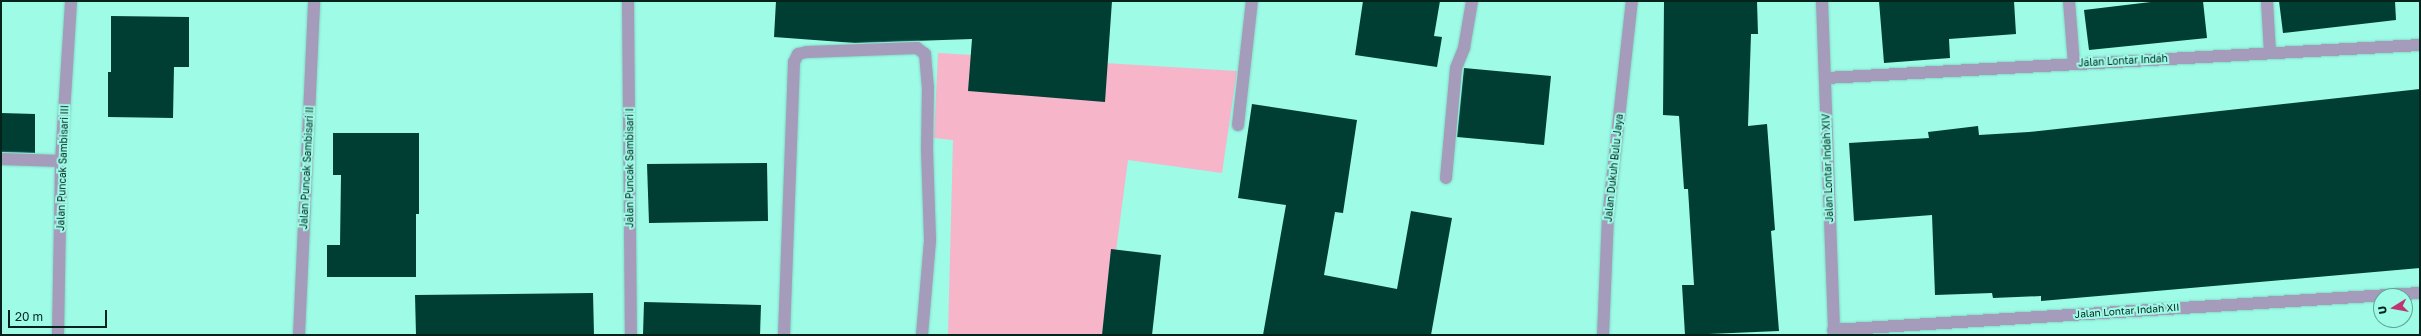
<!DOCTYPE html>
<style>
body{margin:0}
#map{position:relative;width:2421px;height:336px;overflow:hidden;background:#9dfbe6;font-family:"Golos Text",sans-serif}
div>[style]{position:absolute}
.green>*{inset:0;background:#f6b5c9}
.building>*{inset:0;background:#003e34}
.roads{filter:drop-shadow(0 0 1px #85d8c6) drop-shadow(0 0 1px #85d8c6)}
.lane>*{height:12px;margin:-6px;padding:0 6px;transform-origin:6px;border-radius:6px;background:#a59cbb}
.street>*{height:12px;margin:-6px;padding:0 6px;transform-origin:6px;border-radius:6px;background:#a59cbb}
span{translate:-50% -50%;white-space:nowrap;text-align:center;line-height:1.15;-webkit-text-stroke:4px #9dfbe6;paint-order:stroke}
.street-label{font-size:10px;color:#04231d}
.frame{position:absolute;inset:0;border:2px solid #04231d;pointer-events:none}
.north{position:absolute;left:2373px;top:288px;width:40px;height:40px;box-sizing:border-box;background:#9dfbe6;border:1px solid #60a596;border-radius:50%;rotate:259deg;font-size:11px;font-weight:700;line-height:16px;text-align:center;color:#04231d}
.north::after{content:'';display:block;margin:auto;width:14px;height:18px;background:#be3571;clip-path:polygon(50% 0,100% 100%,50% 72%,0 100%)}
.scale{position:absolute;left:8px;top:310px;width:99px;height:18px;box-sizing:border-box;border:2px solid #04231d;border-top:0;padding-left:5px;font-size:12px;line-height:14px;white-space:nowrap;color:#04231d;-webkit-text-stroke:3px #9dfbe6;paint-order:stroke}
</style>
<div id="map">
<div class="green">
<div style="clip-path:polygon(938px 53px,1237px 71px,1222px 173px,1128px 160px,1105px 335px,948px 335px,953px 140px,934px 138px)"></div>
</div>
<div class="building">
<div style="clip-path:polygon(776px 1px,1112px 1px,1105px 102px,968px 91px,972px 39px,855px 43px,774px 37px)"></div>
<div style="clip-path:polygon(1363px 1px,1440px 1px,1434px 36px,1442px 37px,1437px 67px,1355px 55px)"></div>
<div style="clip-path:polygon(1664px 1px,1757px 1px,1758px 34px,1751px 34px,1748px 126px,1767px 124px,1775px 230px,1771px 231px,1779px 331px,1685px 335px,1682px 285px,1694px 285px,1688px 189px,1684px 189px,1679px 116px,1663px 115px)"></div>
<div style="clip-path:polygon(1879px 1px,2014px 1px,2016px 34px,1949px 39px,1950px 58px,1884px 63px)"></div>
<div style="clip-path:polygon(2159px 1px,2203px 1px,2207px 38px,2089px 50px,2084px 10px)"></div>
<div style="clip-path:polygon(2279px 1px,2395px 1px,2396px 20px,2283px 33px)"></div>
<div style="clip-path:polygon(111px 16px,189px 17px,189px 67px,174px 67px,173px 118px,108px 117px,108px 72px,111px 72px)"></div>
<div style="clip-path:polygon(1464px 68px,1551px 76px,1544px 145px,1457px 137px)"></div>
<div style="clip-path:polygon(2420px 89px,2420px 268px,2041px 301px,2041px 296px,1993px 298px,1992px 293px,1935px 295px,1932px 215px,1854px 221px,1849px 143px,1929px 138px,1928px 132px,1978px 126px,1979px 135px,2029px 132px)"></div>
<div style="clip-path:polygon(1252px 104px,1357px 120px,1343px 213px,1335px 212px,1324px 275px,1397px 289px,1411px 211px,1452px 218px,1431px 335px,1263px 335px,1286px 205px,1238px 198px)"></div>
<div style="clip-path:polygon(1px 113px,35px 114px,35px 153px,1px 152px)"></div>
<div style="clip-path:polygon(333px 133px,419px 133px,419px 214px,416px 214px,416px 277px,327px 277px,327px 245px,340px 245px,341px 175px,333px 175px)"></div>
<div style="clip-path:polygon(767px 163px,768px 221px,649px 223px,647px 164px)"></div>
<div style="clip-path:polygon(1111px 249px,1161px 255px,1152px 335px,1102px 335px)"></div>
<div style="clip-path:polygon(593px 293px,594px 335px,416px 335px,415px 295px)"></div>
<div style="clip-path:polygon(644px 302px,761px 305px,760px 335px,643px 335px)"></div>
</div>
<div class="roads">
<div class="lane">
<div style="left:784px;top:335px;width:273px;rotate:-87.9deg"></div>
<div style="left:794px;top:62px;width:9px;rotate:-63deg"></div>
<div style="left:798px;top:54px;width:9px;rotate:-13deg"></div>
<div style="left:807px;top:52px;width:110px;rotate:-2.1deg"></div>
<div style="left:917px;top:48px;width:10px;rotate:37deg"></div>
<div style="left:925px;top:54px;width:34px;rotate:85deg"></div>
<div style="left:928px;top:88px;width:61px;rotate:90.9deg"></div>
<div style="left:927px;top:149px;width:92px;rotate:88.1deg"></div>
<div style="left:930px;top:241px;width:94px;rotate:94.9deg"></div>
</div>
<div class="street">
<div style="left:628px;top:1px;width:334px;rotate:89.5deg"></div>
<div style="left:1822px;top:1px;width:334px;rotate:87.9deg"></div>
<div style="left:2069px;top:1px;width:63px;rotate:85.5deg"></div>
<div style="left:2267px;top:1px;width:52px;rotate:86.7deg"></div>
<div style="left:1826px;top:78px;width:595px;rotate:-3.18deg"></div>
<div style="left:1238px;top:125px;width:125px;rotate:-83.6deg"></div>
<div style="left:1px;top:159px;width:60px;rotate:1.9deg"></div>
<div style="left:1446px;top:178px;width:110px;rotate:-84.8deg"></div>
<div style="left:1456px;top:68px;width:22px;rotate:-68deg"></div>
<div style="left:1464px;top:48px;width:48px;rotate:-80.3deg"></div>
<div style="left:1833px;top:330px;width:588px;rotate:-3.61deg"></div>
<div style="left:58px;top:335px;width:174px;rotate:-89deg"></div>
<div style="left:61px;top:161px;width:160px;rotate:-86.4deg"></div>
<div style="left:299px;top:335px;width:334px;rotate:-87.4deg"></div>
<div style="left:1603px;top:335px;width:118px;rotate:-87.6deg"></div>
<div style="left:1608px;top:217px;width:217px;rotate:-83.7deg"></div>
</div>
</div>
<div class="street-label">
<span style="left:2123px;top:61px;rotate:-3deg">Jalan Lontar Indah</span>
<span style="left:63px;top:168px;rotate:-88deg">Jalan Puncak Sambisari III</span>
<span style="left:307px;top:168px;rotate:-87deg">Jalan Puncak Sambisari II</span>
<span style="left:630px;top:168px;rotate:-90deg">Jalan Puncak Sambisari I</span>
<span style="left:1614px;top:168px;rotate:-84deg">Jalan Dukuh Bulu Jaya</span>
<span style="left:1828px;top:168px;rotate:-92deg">Jalan Lontar Indah XIV</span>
<span style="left:2127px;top:311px;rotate:-4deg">Jalan Lontar Indah XII</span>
</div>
<div class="frame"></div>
<div class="north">U</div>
<div class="scale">20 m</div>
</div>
